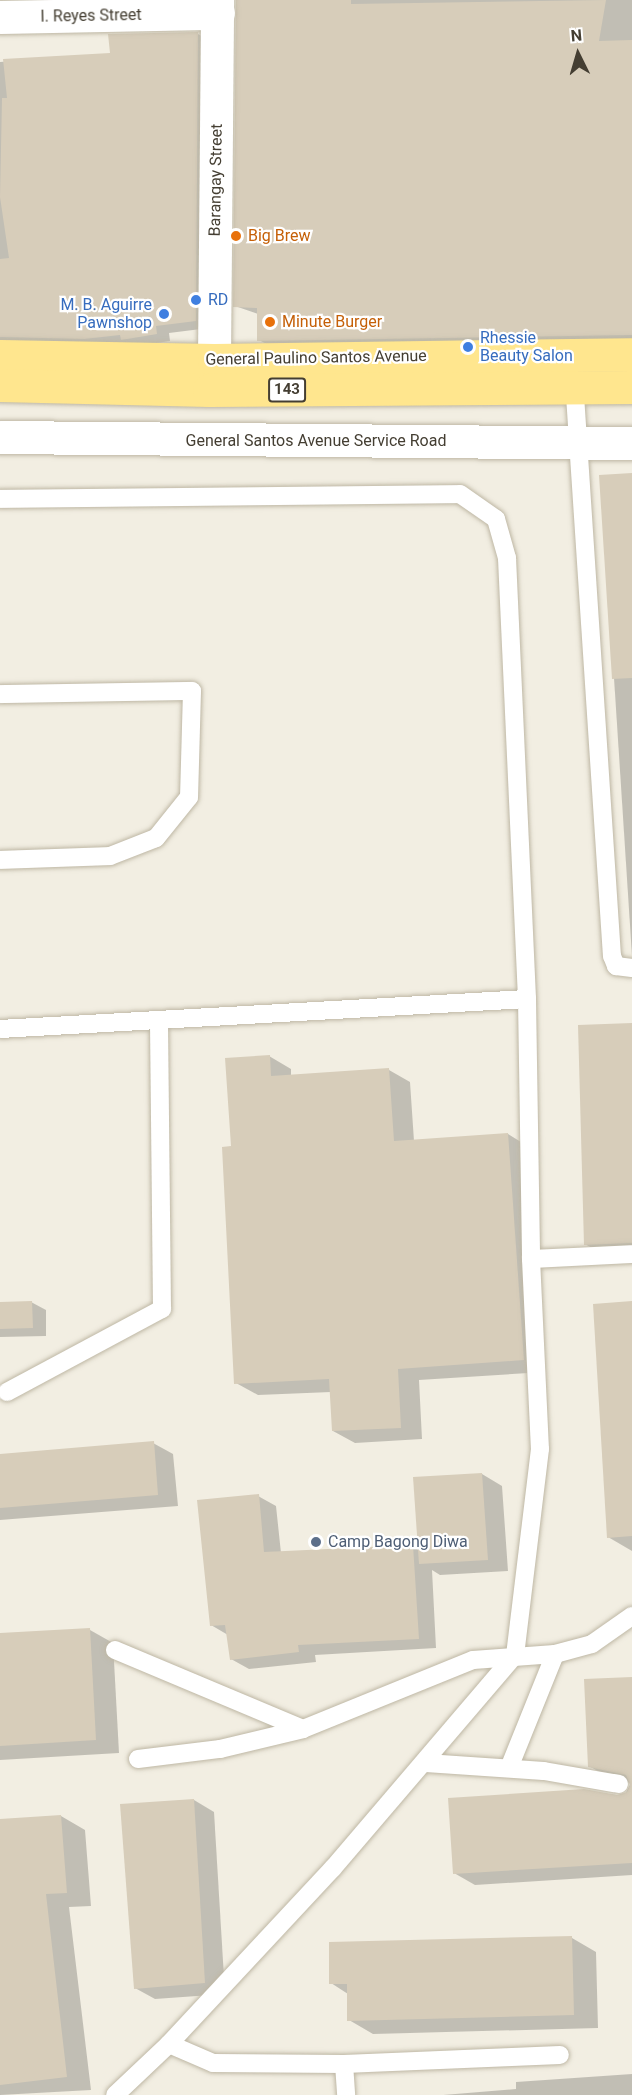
<!DOCTYPE html>
<style>
body{margin:0}
#map{position:relative;width:632px;height:2095px;overflow:hidden;background:#f2eee2;font-family:Roboto,sans-serif}
div>[style]{position:absolute}
.shadow>*{inset:0;background:#0003}
.building>*{inset:0;background:#d7cdba}
.roads{filter:drop-shadow(0 0 2px #beb7a4) drop-shadow(0 0 2px #beb7a4)}
.service>*{height:18px;margin:-9px;padding:0 9px;transform-origin:9px;border-radius:9px;background:#fff}
.minor>*{height:33px;margin:-16.5px;padding:0 16.5px;transform-origin:16.5px;border-radius:16.5px;background:#fff}
.primary>*{height:33px;margin:-16.5px;padding:0 16.5px;transform-origin:16.5px;border-radius:16.5px;background:#ffe68e}
.dots>*{width:16px;height:16px;translate:-50% -50%;box-sizing:border-box;border:3px solid #fff;border-radius:50%}
span{translate:-50% -50%;white-space:nowrap;text-align:center;line-height:1.15;-webkit-text-stroke:4.5px #fff;paint-order:stroke}
.shield-label span{padding:2px 4px;background:#fff;border:2px solid;border-radius:4px;-webkit-text-stroke-width:0}
.shield-label{font-size:15px;color:#443e32;font-weight:700}
.street-label{font-size:16px;color:#443e32}
.food-label{font-size:16px;color:#c56008}
.left{translate:0 -50%;text-align:left}
.shop-label{font-size:16px;color:#366cbe}
.right{translate:-100% -50%;text-align:right}
.service-label{font-size:16px;color:#4e5e75}
.north{position:absolute;left:548px;top:24px;width:60px;height:60px;-webkit-text-stroke:4px #fff;paint-order:stroke;rotate:355deg;font-size:16px;font-weight:700;line-height:24px;text-align:center;color:#443e32}
.north::after{content:'';display:block;margin:auto;width:21px;height:27px;background:#443e32;clip-path:polygon(50% 0,100% 100%,50% 72%,0 100%)}
</style>
<div id="map">
<div class="shadow">
<div style="clip-path:polygon(236px 0,632px 0,632px 340px,272px 347px,259px 340px,258px 314px,235px 306px)"></div>
<div style="clip-path:polygon(198px 34px,211px 41px,209px 328px,169px 333px,170px 341px,136px 346px,0 350px,0 62px,112px 54px)"></div>
<div style="clip-path:polygon(632px 475px,632px 956px,601px 477px)"></div>
<div style="clip-path:polygon(632px 1025px,632px 1258px,609px 1258px,585px 1244px)"></div>
<div style="clip-path:polygon(269px 1056px,291px 1069px,291px 1076px,389px 1070px,410px 1082px,414px 1141px,508px 1134px,529px 1147px,545px 1372px,419px 1380px,422px 1439px,355px 1443px,333px 1431px,331px 1392px,258px 1395px,236px 1383px,232px 1148px)"></div>
<div style="clip-path:polygon(31px 1302px,46px 1310px,46px 1336px,0 1337px,0 1303px)"></div>
<div style="clip-path:polygon(632px 1303px,632px 1551px,608px 1537px)"></div>
<div style="clip-path:polygon(153px 1443px,173px 1454px,178px 1506px,0 1520px,0 1455px)"></div>
<div style="clip-path:polygon(482px 1474px,502px 1486px,508px 1571px,440px 1575px,432px 1570px,436px 1648px,315px 1655px,316px 1662px,249px 1669px,231px 1659px,228px 1635px,211px 1625px,258px 1496px,276px 1506px,281px 1553px,413px 1547px,419px 1550px)"></div>
<div style="clip-path:polygon(90px 1630px,113px 1643px,119px 1753px,0 1760px,0 1635px)"></div>
<div style="clip-path:polygon(632px 1678px,632px 1875px,475px 1885px,454px 1873px,584px 1791px,624px 1796px,631px 1783px,610px 1778px,589px 1766px)"></div>
<div style="clip-path:polygon(194px 1800px,214px 1812px,225px 1994px,155px 1999px,135px 1988px)"></div>
<div style="clip-path:polygon(61px 1816px,85px 1830px,91px 1906px,69px 1907px,91px 2090px,0 2095px,0 1821px)"></div>
<div style="clip-path:polygon(572px 1938px,596px 1952px,598px 2028px,373px 2034px,349px 2020px,348px 1994px,331px 1983px)"></div>
<div style="clip-path:polygon(632px 2074px,632px 2095px,443px 2095px,516px 2089px,516px 2082px)"></div>
</div>
<div class="building">
<div style="clip-path:polygon(236px 0,351px 0,351px 4px,606px 0,599px 41px,632px 40px,632px 335px,257px 341px,257px 308px,233px 307px)"></div>
<div style="clip-path:polygon(198px 32px,196px 321px,156px 326px,157px 334px,121px 340px,120px 335px,84px 339px,0 337px,0 259px,9px 258px,0 197px,2px 98px,7px 98px,3px 59px,110px 53px,108px 34px)"></div>
<div style="clip-path:polygon(632px 473px,632px 678px,612px 679px,599px 475px)"></div>
<div style="clip-path:polygon(632px 1023px,632px 1243px,584px 1245px,578px 1025px)"></div>
<div style="clip-path:polygon(270px 1055px,271px 1076px,389px 1068px,394px 1141px,508px 1133px,524px 1360px,398px 1369px,401px 1428px,332px 1431px,329px 1379px,234px 1384px,222px 1147px,231px 1146px,225px 1058px)"></div>
<div style="clip-path:polygon(32px 1301px,33px 1328px,0 1329px,0 1302px)"></div>
<div style="clip-path:polygon(632px 1301px,632px 1536px,607px 1538px,593px 1304px)"></div>
<div style="clip-path:polygon(154px 1441px,158px 1495px,0 1508px,0 1454px)"></div>
<div style="clip-path:polygon(482px 1473px,488px 1560px,419px 1564px,413px 1477px)"></div>
<div style="clip-path:polygon(259px 1494px,264px 1552px,413px 1545px,419px 1639px,298px 1645px,299px 1652px,230px 1660px,225px 1625px,210px 1626px,197px 1500px)"></div>
<div style="clip-path:polygon(90px 1628px,96px 1740px,0 1746px,0 1633px)"></div>
<div style="clip-path:polygon(632px 1677px,632px 1863px,453px 1874px,448px 1798px,584px 1789px,617px 1795px,627px 1792px,630px 1785px,626px 1775px,588px 1767px,584px 1679px)"></div>
<div style="clip-path:polygon(194px 1799px,205px 1983px,134px 1989px,120px 1804px)"></div>
<div style="clip-path:polygon(61px 1815px,67px 1893px,46px 1894px,67px 2077px,0 2085px,0 1819px)"></div>
<div style="clip-path:polygon(572px 1936px,574px 2015px,347px 2021px,347px 1984px,329px 1984px,329px 1942px)"></div>
</div>
<div class="roads">
<div class="service">
<div style="left:574px;top:380px;width:577px;rotate:86.23deg"></div>
<div style="left:612px;top:956px;width:11px;rotate:68deg"></div>
<div style="left:616px;top:966px;width:16px;rotate:7deg"></div>
<div style="left:0;top:499px;width:460px;rotate:-0.6deg"></div>
<div style="left:460px;top:494px;width:44px;rotate:34.8deg"></div>
<div style="left:496px;top:519px;width:41px;rotate:74.2deg"></div>
<div style="left:507px;top:558px;width:441px;rotate:87.4deg"></div>
<div style="left:527px;top:999px;width:260px;rotate:89.1deg"></div>
<div style="left:531px;top:1259px;width:190px;rotate:87.3deg"></div>
<div style="left:540px;top:1449px;width:208px;rotate:96.9deg"></div>
<div style="left:515px;top:1655px;width:280px;rotate:130.5deg"></div>
<div style="left:333px;top:1868px;width:241px;rotate:133deg"></div>
<div style="left:169px;top:2044px;width:74px;rotate:136.6deg"></div>
<div style="left:0;top:694px;width:192px;rotate:-0.9deg"></div>
<div style="left:192px;top:691px;width:106px;rotate:91.6deg"></div>
<div style="left:189px;top:797px;width:53px;rotate:128.8deg"></div>
<div style="left:156px;top:838px;width:49px;rotate:158.6deg"></div>
<div style="left:110px;top:856px;width:110px;rotate:177.9deg"></div>
<div style="left:0;top:1029px;width:528px;rotate:-3.26deg"></div>
<div style="left:531px;top:1259px;width:101px;rotate:-2.8deg"></div>
<div style="left:7px;top:1392px;width:176px;rotate:-28.2deg"></div>
<div style="left:162px;top:1309px;width:289px;rotate:-90.6deg"></div>
<div style="left:115px;top:1650px;width:204px;rotate:22.8deg"></div>
<div style="left:138px;top:1759px;width:83px;rotate:-7deg"></div>
<div style="left:220px;top:1749px;width:85px;rotate:-13.5deg"></div>
<div style="left:303px;top:1729px;width:183px;rotate:-22.1deg"></div>
<div style="left:473px;top:1660px;width:82px;rotate:-4.2deg"></div>
<div style="left:555px;top:1654px;width:38px;rotate:-15deg"></div>
<div style="left:592px;top:1644px;width:49px;rotate:-35deg"></div>
<div style="left:426px;top:1763px;width:118px;rotate:3.9deg"></div>
<div style="left:544px;top:1771px;width:76px;rotate:9.8deg"></div>
<div style="left:509px;top:1768px;width:123px;rotate:-68deg"></div>
<div style="left:169px;top:2044px;width:48px;rotate:23.4deg"></div>
<div style="left:213px;top:2063px;width:131px;rotate:0.4deg"></div>
<div style="left:344px;top:2064px;width:216px;rotate:-2.4deg"></div>
<div style="left:344px;top:2064px;width:31px;rotate:86deg"></div>
</div>
<div class="minor">
<div style="left:0;top:17px;width:218px;rotate:-1.1deg"></div>
<div style="left:214px;top:360px;width:360px;rotate:-89.5deg"></div>
<div style="left:0;top:437px;width:632px;rotate:0.54deg"></div>
</div>
<div class="primary">
<div style="left:0;top:356px;width:214px;rotate:1.1deg"></div>
<div style="left:214px;top:360px;width:418px;rotate:-0.8deg"></div>
<div style="left:0;top:385px;width:209px;rotate:1.4deg"></div>
<div style="left:209px;top:390px;width:423px;rotate:-0.4deg"></div>
</div>
</div>
<div class="dots">
<div style="left:236px;top:236px;background:#e8710a"></div>
<div style="left:196px;top:300px;background:#3f7fe0"></div>
<div style="left:164px;top:314px;background:#3f7fe0"></div>
<div style="left:270px;top:322px;background:#e8710a"></div>
<div style="left:468px;top:347px;background:#3f7fe0"></div>
<div style="left:316px;top:1542px;background:#5c6f8a"></div>
</div>
<div class="shield-label">
<span style="left:287px;top:390px">143</span>
</div>
<div class="street-label">
<span style="left:91px;top:16px;rotate:-1deg">I. Reyes Street</span>
<span style="left:216px;top:180px;rotate:-89deg">Barangay Street</span>
<span style="left:316px;top:358px;rotate:-1deg">General Paulino Santos Avenue</span>
<span style="left:316px;top:441px">General Santos Avenue Service Road</span>
</div>
<div class="food-label">
<span class="left" style="left:248px;top:236px">Big Brew</span>
<span class="left" style="left:282px;top:322px">Minute Burger</span>
</div>
<div class="shop-label">
<span class="left" style="left:208px;top:300px">RD</span>
<span class="right" style="left:152px;top:314px">M. B. Aguirre<br>Pawnshop</span>
<span class="left" style="left:480px;top:347px">Rhessie<br>Beauty Salon</span>
</div>
<div class="service-label">
<span class="left" style="left:328px;top:1542px">Camp Bagong Diwa</span>
</div>
<div class="north">N</div>
</div>
